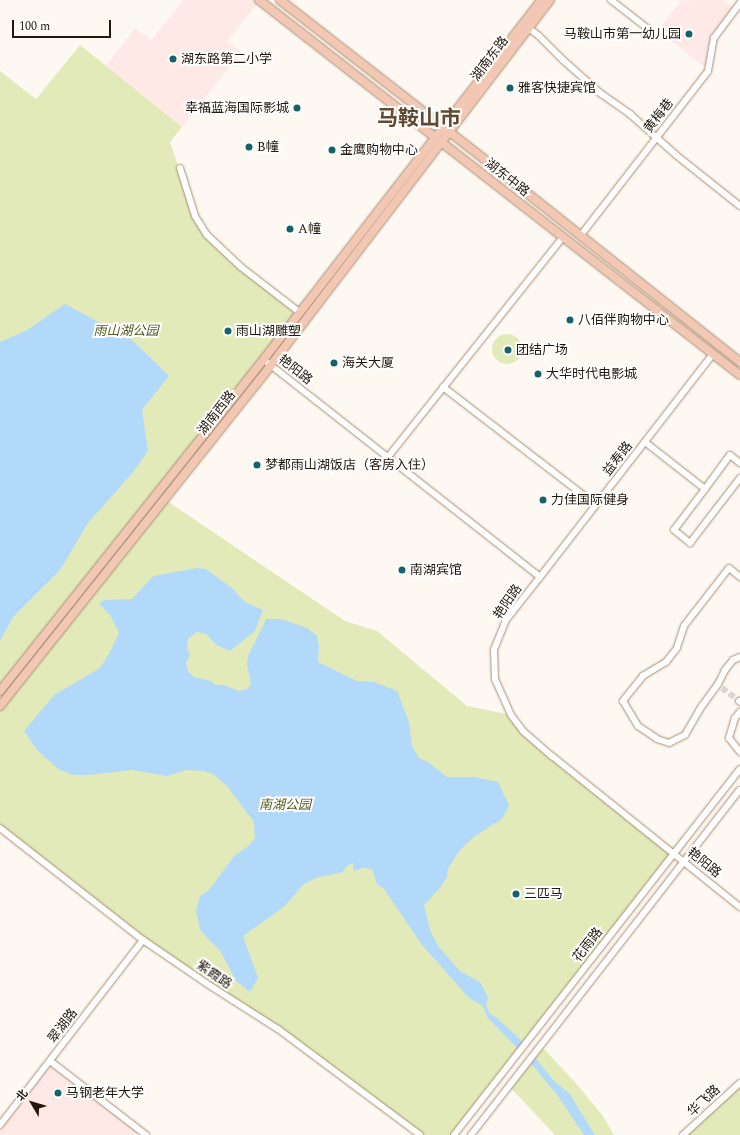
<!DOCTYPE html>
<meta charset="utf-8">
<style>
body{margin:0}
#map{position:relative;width:740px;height:1135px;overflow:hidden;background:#fdf8f2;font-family:Spectral,"Noto Sans SC",serif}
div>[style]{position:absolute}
.industrial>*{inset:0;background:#ffe9e6}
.green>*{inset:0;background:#e3eaba}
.round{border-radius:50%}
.water>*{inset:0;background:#b3d9fa}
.minor-tunnel>*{height:6px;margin-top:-3px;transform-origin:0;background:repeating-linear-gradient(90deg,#dcd6d0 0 6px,transparent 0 9px)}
.roads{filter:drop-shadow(0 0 1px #a78d73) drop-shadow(0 0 1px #a78d73)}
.minor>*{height:6px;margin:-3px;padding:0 3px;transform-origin:3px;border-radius:3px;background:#fff}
.major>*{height:8px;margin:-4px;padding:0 4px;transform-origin:4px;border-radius:4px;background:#f2c7b3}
.dots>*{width:11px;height:11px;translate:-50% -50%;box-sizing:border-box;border:2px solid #fff;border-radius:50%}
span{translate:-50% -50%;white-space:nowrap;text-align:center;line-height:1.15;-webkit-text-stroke:4px #fff;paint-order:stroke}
.poi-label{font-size:13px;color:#21170d}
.right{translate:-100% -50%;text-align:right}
.left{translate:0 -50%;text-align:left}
.street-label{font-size:13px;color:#21170d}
.park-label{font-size:13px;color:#555b22;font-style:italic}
.town-label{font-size:21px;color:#634b33;font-weight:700}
.north{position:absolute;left:12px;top:1083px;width:40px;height:40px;-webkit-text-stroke:3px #fff;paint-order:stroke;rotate:308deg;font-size:11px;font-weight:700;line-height:16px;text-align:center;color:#21170d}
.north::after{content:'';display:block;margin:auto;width:14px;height:18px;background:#21170d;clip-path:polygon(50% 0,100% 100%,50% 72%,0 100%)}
.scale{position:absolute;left:12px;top:20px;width:99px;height:18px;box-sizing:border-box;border:2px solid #21170d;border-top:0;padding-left:5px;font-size:12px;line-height:14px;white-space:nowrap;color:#21170d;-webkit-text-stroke:3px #fff;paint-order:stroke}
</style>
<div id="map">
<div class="industrial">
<div style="clip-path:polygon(184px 0,260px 0,227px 41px,241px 52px,182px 127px,106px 66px,135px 28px,151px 40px)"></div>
<div style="clip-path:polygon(682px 0,690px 1px,691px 0,724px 0,735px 9px,713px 37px,707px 69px,658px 30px)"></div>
<div style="clip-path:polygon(50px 1061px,138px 1129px,133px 1135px,0 1135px,0 1125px)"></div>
</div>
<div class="green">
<div style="clip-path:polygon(80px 45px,182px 127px,170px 142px,187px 193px,207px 235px,299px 312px,0 691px,0 71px,36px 99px)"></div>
<div class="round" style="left:492px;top:334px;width:30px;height:30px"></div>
<div style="clip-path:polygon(164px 499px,345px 621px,377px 631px,467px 706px,511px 715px,552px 756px,674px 852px,454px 1135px,420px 1135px,278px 1029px,143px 940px,0 828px,0 706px)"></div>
<div style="clip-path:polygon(541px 1046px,574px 1081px,603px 1116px,614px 1135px,555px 1135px,509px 1086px)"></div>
<div style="clip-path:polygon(740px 1082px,740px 1135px,682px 1135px)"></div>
</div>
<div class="water">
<div style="clip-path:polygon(65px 304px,132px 340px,169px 376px,142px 410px,148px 451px,134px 471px,88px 523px,60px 570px,13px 617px,0 641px,0 342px,27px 330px)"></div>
<div style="clip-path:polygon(197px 568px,206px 569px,232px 588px,245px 602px,263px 610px,255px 631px,230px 651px,216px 645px,206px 634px,197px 632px,188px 639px,187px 648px,190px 656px,186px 662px,188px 671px,194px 677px,211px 681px,216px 685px,224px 685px,239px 691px,247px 689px,251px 684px,247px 664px,248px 656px,266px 619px,281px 619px,307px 628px,317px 636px,319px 646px,318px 662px,357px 681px,374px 682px,397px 691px,409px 722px,412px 746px,419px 758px,428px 762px,447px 777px,474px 777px,498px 782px,509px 805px,502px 819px,475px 836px,460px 850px,448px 868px,447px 877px,440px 888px,424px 905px,430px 930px,438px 946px,460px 971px,481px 983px,488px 998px,486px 1005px,490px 1014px,497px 1018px,525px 1044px,520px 1051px,487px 1017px,483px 1006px,469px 998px,422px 945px,384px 889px,377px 884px,372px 869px,362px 868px,354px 871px,353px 863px,347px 866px,343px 872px,316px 878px,304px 884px,285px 906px,243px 936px,258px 978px,250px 992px,236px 981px,221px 952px,200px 930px,196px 911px,200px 896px,209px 890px,234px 856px,247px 847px,255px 838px,254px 822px,227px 786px,213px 774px,203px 771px,186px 770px,167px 776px,132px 770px,88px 775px,73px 775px,58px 769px,37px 750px,24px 731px,54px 695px,100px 668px,109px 654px,119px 633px,110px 615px,99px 603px,104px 600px,132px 599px,153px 576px)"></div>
<div style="clip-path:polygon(533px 1055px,554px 1081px,569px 1093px,595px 1135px,584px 1135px,558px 1096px,529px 1061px)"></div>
</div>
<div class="minor-tunnel">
<div style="left:722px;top:688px;width:21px;rotate:37deg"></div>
</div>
<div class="roads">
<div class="minor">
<div style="left:611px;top:0;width:46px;rotate:37.9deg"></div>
<div style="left:529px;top:28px;width:13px;rotate:39deg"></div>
<div style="left:539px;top:36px;width:34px;rotate:45deg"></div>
<div style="left:563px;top:60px;width:50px;rotate:41.7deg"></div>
<div style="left:600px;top:93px;width:38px;rotate:35deg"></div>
<div style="left:631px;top:115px;width:60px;rotate:41.6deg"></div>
<div style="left:676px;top:155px;width:82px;rotate:38.6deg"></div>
<div style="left:180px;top:168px;width:50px;rotate:72.6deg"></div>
<div style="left:195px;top:216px;width:22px;rotate:58deg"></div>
<div style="left:207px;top:235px;width:47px;rotate:43.3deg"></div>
<div style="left:241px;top:267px;width:73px;rotate:37.8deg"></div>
<div style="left:581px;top:235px;width:207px;rotate:-52.2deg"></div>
<div style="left:708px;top:71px;width:34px;rotate:-80deg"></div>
<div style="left:714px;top:38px;width:44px;rotate:-53.4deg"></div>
<div style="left:268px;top:363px;width:346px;rotate:38.2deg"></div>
<div style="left:540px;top:577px;width:55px;rotate:128.3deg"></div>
<div style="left:506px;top:620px;width:32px;rotate:112deg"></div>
<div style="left:494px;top:650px;width:29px;rotate:88deg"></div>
<div style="left:495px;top:679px;width:39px;rotate:66deg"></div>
<div style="left:511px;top:715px;width:21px;rotate:53deg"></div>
<div style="left:524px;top:732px;width:37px;rotate:41deg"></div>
<div style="left:552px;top:756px;width:241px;rotate:38.8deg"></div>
<div style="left:443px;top:387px;width:193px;rotate:37.6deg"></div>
<div style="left:645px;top:442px;width:76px;rotate:38.1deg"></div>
<div style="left:705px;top:489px;width:51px;rotate:127.1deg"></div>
<div style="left:674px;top:530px;width:21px;rotate:39deg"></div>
<div style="left:690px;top:543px;width:82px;rotate:-52.4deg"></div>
<div style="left:388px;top:457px;width:281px;rotate:-51.5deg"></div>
<div style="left:705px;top:489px;width:42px;rotate:-53.7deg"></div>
<div style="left:730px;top:455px;width:13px;rotate:39deg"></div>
<div style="left:540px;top:577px;width:282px;rotate:-52.2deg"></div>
<div style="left:740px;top:577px;width:14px;rotate:-141deg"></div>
<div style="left:729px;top:568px;width:73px;rotate:127.8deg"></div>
<div style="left:684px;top:626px;width:23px;rotate:108deg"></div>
<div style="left:677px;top:648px;width:18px;rotate:128deg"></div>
<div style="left:666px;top:662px;width:27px;rotate:149deg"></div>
<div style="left:643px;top:676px;width:32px;rotate:129deg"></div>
<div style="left:623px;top:701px;width:29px;rotate:59deg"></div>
<div style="left:638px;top:726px;width:23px;rotate:34deg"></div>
<div style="left:657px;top:739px;width:13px;rotate:18deg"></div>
<div style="left:669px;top:743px;width:18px;rotate:-27deg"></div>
<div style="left:685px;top:735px;width:34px;rotate:-60deg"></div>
<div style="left:702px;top:706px;width:27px;rotate:-54deg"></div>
<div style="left:718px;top:684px;width:16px;rotate:-63deg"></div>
<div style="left:725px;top:670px;width:13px;rotate:-51deg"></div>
<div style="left:733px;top:660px;width:8px;rotate:-23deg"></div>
<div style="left:739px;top:701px;width:1px;rotate:45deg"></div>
<div style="left:740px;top:712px;width:8px;rotate:130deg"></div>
<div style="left:735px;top:718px;width:21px;rotate:107deg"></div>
<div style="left:729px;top:738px;width:18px;rotate:52deg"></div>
<div style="left:0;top:828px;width:182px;rotate:38.1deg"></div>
<div style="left:143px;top:940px;width:83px;rotate:34.3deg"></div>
<div style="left:212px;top:987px;width:78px;rotate:32.5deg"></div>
<div style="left:278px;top:1029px;width:177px;rotate:36.7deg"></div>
<div style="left:50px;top:1061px;width:121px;rotate:37.6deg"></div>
<div style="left:0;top:1125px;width:234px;rotate:-52.3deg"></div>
<div style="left:454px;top:1135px;width:464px;rotate:-52deg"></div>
<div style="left:471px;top:1135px;width:437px;rotate:-52.1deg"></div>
<div style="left:683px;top:1135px;width:77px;rotate:-42.4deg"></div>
</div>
<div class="major">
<div style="left:259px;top:0;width:610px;rotate:37.94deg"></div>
<div style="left:280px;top:0;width:259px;rotate:37.9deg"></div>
<div style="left:484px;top:159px;width:327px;rotate:38.4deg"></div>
<div style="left:0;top:691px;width:424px;rotate:-51.5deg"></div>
<div style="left:264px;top:359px;width:453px;rotate:-52.3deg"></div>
<div style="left:0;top:706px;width:436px;rotate:-51.5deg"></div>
<div style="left:271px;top:365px;width:459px;rotate:-52.6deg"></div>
</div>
</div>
<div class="dots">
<div style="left:689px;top:34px;background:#136367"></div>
<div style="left:173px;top:59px;background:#136367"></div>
<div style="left:510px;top:88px;background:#136367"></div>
<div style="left:297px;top:108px;background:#136367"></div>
<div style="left:249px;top:147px;background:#136367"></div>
<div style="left:332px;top:150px;background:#136367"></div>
<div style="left:290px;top:229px;background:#136367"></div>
<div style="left:570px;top:320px;background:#136367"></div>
<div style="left:228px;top:331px;background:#136367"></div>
<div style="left:508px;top:350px;background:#136367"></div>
<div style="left:334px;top:363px;background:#136367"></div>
<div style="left:538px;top:374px;background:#136367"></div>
<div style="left:257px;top:465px;background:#136367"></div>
<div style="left:543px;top:500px;background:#136367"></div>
<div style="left:402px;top:570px;background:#136367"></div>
<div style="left:516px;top:894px;background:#136367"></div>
<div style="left:58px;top:1093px;background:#136367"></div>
</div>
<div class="poi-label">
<span class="right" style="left:681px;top:34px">马鞍山市第一幼儿园</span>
<span class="left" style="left:181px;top:59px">湖东路第二小学</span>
<span class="left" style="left:518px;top:88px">雅客快捷宾馆</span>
<span class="right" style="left:289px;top:108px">幸福蓝海国际影城</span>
<span class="left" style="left:257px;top:147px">B幢</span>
<span class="left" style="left:340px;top:150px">金鹰购物中心</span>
<span class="left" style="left:298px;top:229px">A幢</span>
<span class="left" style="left:578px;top:320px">八佰伴购物中心</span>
<span class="left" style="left:236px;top:331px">雨山湖雕塑</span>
<span class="left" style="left:516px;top:350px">团结广场</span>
<span class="left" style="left:342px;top:363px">海关大厦</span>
<span class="left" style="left:546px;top:374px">大华时代电影城</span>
<span class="left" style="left:265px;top:465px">梦都雨山湖饭店（客房入住）</span>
<span class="left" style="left:551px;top:500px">力佳国际健身</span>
<span class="left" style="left:410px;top:570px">南湖宾馆</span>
<span class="left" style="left:524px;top:894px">三匹马</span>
<span class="left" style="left:66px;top:1093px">马钢老年大学</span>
</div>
<div class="street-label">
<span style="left:490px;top:59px;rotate:-53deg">湖南东路</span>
<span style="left:659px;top:116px;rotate:-52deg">黄梅巷</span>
<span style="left:507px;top:178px;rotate:38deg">湖东中路</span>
<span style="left:295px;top:370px;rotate:38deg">艳阳路</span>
<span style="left:217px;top:413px;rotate:-52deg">湖南西路</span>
<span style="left:618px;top:459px;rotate:-52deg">益寿路</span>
<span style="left:508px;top:602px;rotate:-55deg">艳阳路</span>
<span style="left:704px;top:863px;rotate:39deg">艳阳路</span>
<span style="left:588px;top:945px;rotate:-52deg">花雨路</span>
<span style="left:214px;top:975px;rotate:34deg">紫霞路</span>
<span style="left:63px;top:1026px;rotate:-53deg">翠湖路</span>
<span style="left:704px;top:1101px;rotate:-43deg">华飞路</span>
</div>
<div class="park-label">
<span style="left:126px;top:331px">雨山湖公园</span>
<span style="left:285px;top:805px">南湖公园</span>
</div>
<div class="town-label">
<span style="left:419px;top:119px">马鞍山市</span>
</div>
<div class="north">北</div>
<div class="scale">100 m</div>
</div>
